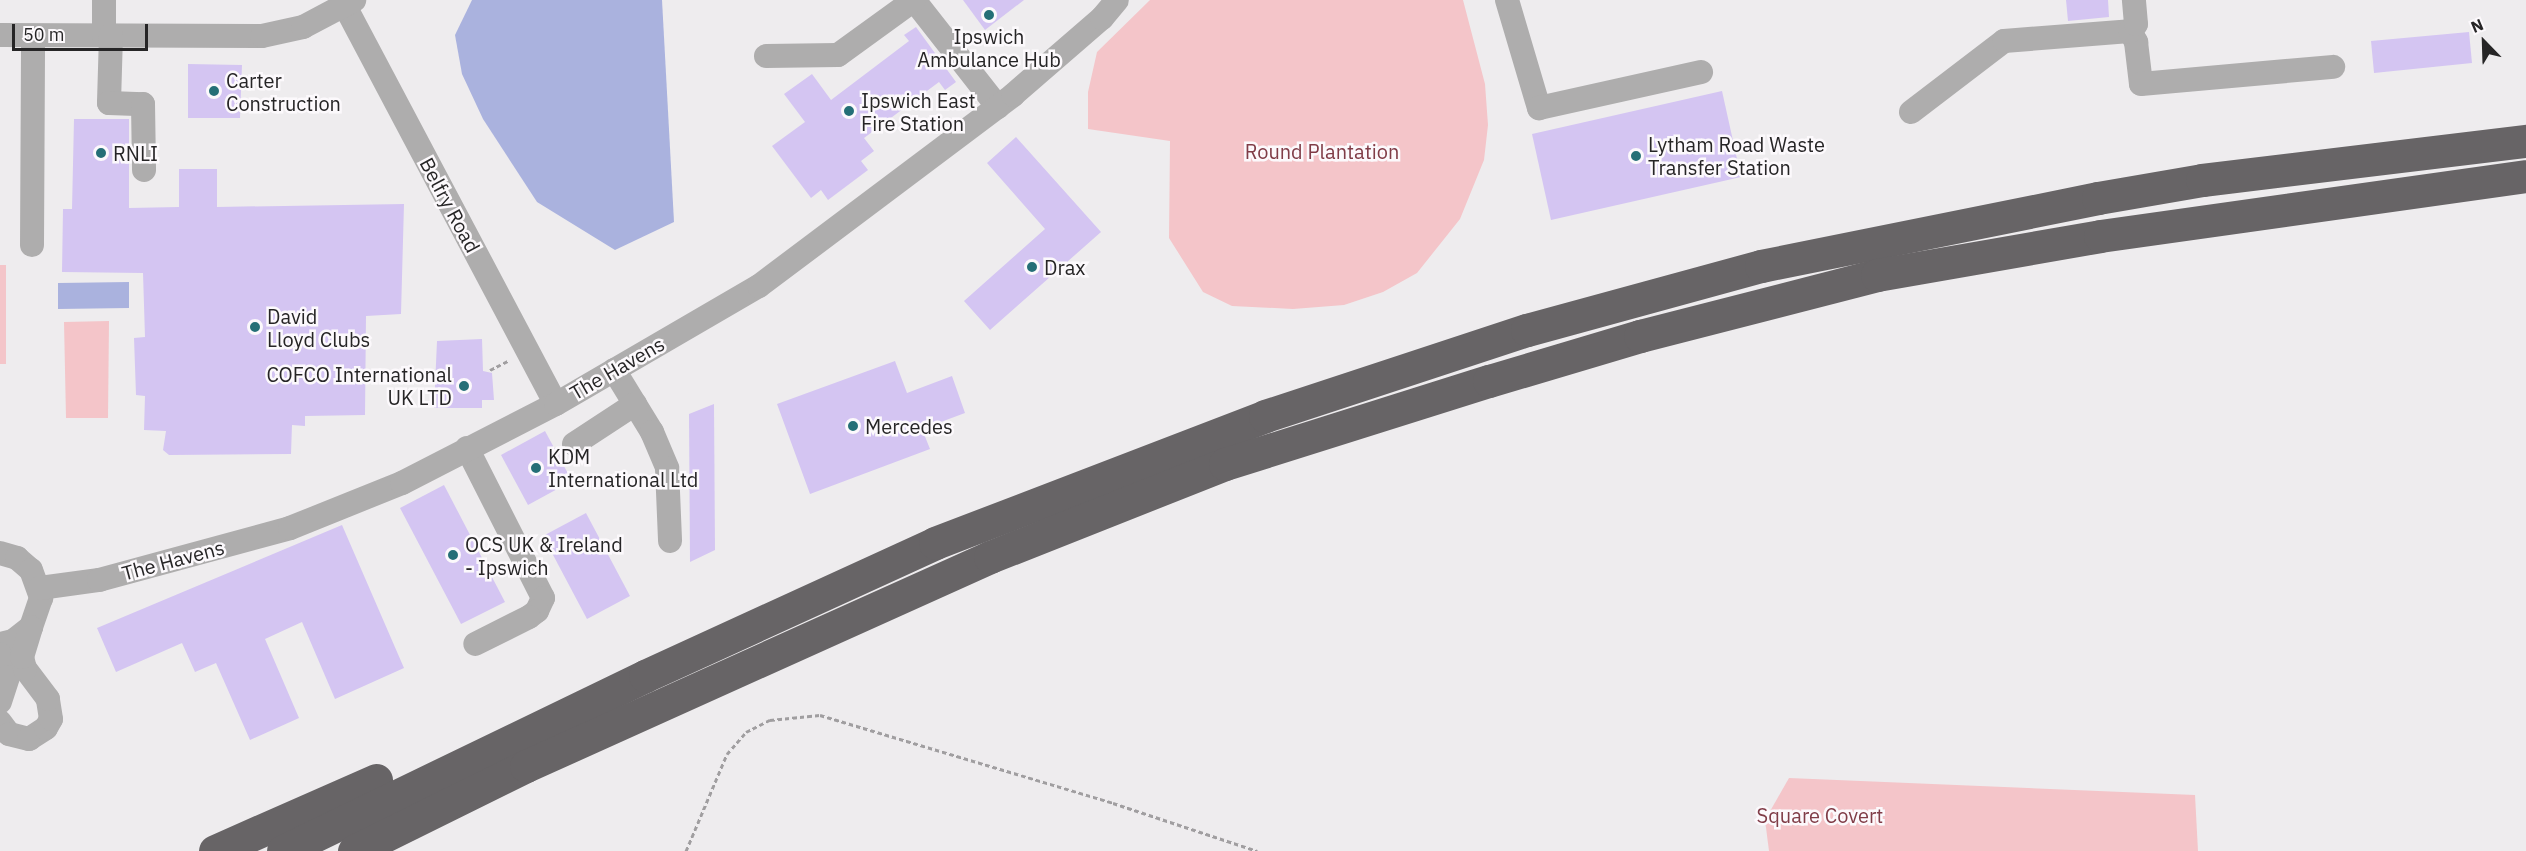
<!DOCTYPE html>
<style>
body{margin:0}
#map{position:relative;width:2526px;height:851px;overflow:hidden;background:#eeecee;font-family:"IBM Plex Sans",sans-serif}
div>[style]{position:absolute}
.green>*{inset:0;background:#f4c5c9}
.water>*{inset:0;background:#aab2de}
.building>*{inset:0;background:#d4c5f2}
.path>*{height:3px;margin-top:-1.5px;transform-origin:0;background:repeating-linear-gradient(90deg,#a09ea0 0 4.5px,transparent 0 7.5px)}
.minor>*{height:24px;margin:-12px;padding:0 12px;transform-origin:12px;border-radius:12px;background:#aeadad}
.highway>*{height:33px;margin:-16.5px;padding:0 16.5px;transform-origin:16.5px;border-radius:16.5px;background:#676466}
.dots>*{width:16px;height:16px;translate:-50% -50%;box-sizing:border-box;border:3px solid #fcf9fc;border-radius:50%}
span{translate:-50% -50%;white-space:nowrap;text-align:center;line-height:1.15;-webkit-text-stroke:5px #fcf9fc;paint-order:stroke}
.poi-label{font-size:20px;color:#262526}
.left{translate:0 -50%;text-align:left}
.right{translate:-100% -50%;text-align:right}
.park-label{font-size:20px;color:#803c47}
.street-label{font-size:20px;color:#262526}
.north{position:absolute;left:2454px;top:12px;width:60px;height:60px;-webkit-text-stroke:4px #fcf9fc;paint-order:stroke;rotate:337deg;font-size:16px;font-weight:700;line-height:24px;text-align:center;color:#262526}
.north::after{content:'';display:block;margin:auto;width:21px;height:27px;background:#262526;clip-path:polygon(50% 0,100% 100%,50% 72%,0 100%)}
.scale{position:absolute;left:12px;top:24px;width:136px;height:27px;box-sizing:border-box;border:3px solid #262526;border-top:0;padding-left:8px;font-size:18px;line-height:21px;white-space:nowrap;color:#262526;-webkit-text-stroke:4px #fcf9fc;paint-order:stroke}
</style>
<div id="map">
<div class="green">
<div style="clip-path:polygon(1150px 0,1463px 0,1485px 84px,1488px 125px,1484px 160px,1460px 219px,1417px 273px,1383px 292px,1344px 305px,1293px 309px,1232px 306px,1203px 292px,1169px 238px,1170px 141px,1088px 129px,1088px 92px,1097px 52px)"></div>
<div style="clip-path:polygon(0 265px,6px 265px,6px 364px,0 364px)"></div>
<div style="clip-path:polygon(109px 321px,108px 418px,66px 418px,64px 322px)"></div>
<div style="clip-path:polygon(1789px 778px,2195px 795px,2198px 851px,1769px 851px,1765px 820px)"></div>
</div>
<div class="water">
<div style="clip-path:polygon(472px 0,662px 0,674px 222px,615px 250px,537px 202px,483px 119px,462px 74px,455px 35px)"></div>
<div style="clip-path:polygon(129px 282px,129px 308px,58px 309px,58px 283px)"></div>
</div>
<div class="building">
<div style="clip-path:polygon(963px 0,1024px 0,985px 30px)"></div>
<div style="clip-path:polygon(2066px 0,2108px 0,2109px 17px,2068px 21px)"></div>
<div style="clip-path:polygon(916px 27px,956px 82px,945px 90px,939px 82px,864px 138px,874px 151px,861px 161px,868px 170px,828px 200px,821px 190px,811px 198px,772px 146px,805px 122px,784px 94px,812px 74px,831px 100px,909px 41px,904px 35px)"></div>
<div style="clip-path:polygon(2469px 32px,2472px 63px,2374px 73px,2371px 41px)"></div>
<div style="clip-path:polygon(188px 64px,242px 65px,240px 118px,188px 118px)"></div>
<div style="clip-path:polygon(1722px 91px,1741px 177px,1551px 220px,1532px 134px)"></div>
<div style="clip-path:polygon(74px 119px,129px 119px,129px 208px,179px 207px,179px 169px,217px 169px,217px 207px,404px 204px,401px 314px,366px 316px,365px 415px,305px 416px,305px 426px,292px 425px,291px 454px,169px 455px,163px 450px,166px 431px,144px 430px,145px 396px,136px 395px,134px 338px,145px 337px,143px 273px,62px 272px,63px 209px,72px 209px)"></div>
<div style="clip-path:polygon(1016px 137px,1101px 232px,990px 330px,964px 301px,1045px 229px,987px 163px)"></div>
<div style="clip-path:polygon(482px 339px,483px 371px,492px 373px,494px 400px,482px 400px,482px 408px,434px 408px,437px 341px)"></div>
<div style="clip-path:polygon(895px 361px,907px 393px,952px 376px,965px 413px,922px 429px,930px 449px,810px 494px,777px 404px)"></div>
<div style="clip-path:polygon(714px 404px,715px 550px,690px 562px,689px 414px)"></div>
<div style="clip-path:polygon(545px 431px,572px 481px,528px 505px,501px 455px)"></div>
<div style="clip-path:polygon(444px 485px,505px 602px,461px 624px,400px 508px)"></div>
<div style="clip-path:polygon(586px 513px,630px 596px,587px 619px,543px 536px)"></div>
<div style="clip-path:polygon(342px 525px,404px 668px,335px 699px,302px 622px,265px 639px,299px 718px,250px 740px,216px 663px,195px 672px,182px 643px,116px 672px,97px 628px)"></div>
</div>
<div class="path">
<div style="left:490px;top:370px;width:22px;rotate:-27deg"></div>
<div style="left:686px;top:851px;width:105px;rotate:-67.1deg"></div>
<div style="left:727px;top:754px;width:29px;rotate:-49deg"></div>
<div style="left:746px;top:732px;width:27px;rotate:-27deg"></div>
<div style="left:770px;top:720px;width:50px;rotate:-5.7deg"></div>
<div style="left:820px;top:715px;width:306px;rotate:16.7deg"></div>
<div style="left:1113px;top:803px;width:152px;rotate:18.4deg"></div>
</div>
<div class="minor">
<div style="left:914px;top:0;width:136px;rotate:51.9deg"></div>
<div style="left:1507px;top:0;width:113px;rotate:73.5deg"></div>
<div style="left:1539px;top:108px;width:166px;rotate:-12.5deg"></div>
<div style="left:345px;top:6px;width:450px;rotate:62.1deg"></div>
<div style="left:2130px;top:31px;width:13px;rotate:61deg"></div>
<div style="left:2136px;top:42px;width:42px;rotate:83.2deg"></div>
<div style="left:2141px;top:84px;width:193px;rotate:-5.1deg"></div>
<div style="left:0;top:35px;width:262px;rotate:0.2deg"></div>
<div style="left:262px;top:36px;width:42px;rotate:-12.4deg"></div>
<div style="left:303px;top:27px;width:58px;rotate:-27.9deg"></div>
<div style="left:104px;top:35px;width:35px;rotate:-90deg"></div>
<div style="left:111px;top:35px;width:68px;rotate:91.7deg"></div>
<div style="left:109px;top:103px;width:34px;rotate:2deg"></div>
<div style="left:143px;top:104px;width:66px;rotate:89.1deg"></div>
<div style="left:766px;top:56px;width:72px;rotate:-0.8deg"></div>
<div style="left:838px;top:55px;width:94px;rotate:-35.9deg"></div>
<div style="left:1911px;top:112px;width:117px;rotate:-37.4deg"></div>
<div style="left:2004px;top:41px;width:126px;rotate:-4.5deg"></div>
<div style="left:2130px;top:31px;width:9px;rotate:-49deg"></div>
<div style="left:2136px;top:24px;width:24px;rotate:-95deg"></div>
<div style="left:32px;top:245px;width:209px;rotate:-89.7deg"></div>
<div style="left:614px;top:370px;width:73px;rotate:58.5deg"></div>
<div style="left:652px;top:432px;width:39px;rotate:67deg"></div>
<div style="left:667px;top:468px;width:73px;rotate:87.6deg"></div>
<div style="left:574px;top:444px;width:73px;rotate:-33.3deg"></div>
<div style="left:467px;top:448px;width:168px;rotate:63.1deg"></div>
<div style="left:543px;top:598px;width:14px;rotate:115deg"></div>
<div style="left:537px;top:611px;width:10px;rotate:143deg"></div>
<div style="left:529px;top:617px;width:60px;rotate:153.4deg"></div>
<div style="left:0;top:553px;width:18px;rotate:16deg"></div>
<div style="left:17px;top:558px;width:18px;rotate:41deg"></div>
<div style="left:31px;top:570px;width:30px;rotate:70deg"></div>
<div style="left:41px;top:598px;width:31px;rotate:109deg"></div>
<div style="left:31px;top:627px;width:23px;rotate:142deg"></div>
<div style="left:13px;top:641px;width:13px;rotate:167deg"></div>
<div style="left:40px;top:588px;width:60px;rotate:-7.7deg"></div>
<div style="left:99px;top:580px;width:198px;rotate:-15.2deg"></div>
<div style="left:290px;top:528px;width:121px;rotate:-21.9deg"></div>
<div style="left:402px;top:483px;width:173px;rotate:-27.2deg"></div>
<div style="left:556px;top:404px;width:235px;rotate:-30.2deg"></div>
<div style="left:759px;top:286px;width:318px;rotate:-36.9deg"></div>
<div style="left:1013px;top:95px;width:118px;rotate:-40.9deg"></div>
<div style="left:1102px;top:18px;width:23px;rotate:-50deg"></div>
<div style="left:0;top:654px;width:24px;rotate:71deg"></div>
<div style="left:8px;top:677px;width:26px;rotate:108deg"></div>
<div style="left:0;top:722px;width:15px;rotate:53deg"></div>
<div style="left:9px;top:734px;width:21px;rotate:14deg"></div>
<div style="left:29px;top:739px;width:20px;rotate:-33deg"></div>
<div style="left:46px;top:728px;width:10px;rotate:-61deg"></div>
<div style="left:51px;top:719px;width:20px;rotate:-99deg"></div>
<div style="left:48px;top:699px;width:38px;rotate:-127deg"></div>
<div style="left:25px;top:669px;width:12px;rotate:-104deg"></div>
<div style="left:22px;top:657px;width:31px;rotate:-73deg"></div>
</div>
<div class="highway">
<div style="left:215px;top:851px;width:176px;rotate:-23.8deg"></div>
<div style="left:283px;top:851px;width:402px;rotate:-25.8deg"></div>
<div style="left:645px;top:676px;width:319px;rotate:-24.6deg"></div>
<div style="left:935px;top:543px;width:354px;rotate:-21deg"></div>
<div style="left:1265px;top:416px;width:276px;rotate:-18.2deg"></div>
<div style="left:1527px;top:330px;width:243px;rotate:-15.3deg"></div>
<div style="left:1761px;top:266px;width:344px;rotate:-11.4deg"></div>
<div style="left:2098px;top:198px;width:106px;rotate:-9.8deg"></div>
<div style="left:2202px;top:180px;width:326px;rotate:-6.9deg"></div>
<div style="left:354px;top:851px;width:192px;rotate:-26.3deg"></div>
<div style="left:526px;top:766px;width:509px;rotate:-24.25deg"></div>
<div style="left:990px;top:557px;width:253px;rotate:-21.6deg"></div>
<div style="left:1225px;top:464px;width:277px;rotate:-17.5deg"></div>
<div style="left:1489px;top:381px;width:158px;rotate:-16.6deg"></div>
<div style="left:1640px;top:336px;width:245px;rotate:-14.4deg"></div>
<div style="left:1877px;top:275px;width:226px;rotate:-9.9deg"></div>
<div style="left:2100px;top:236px;width:430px;rotate:-8deg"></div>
</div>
<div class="dots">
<div style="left:989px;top:15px;background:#256f77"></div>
<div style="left:214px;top:91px;background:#256f77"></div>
<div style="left:849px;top:111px;background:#256f77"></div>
<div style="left:101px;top:153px;background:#256f77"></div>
<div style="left:1636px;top:156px;background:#256f77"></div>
<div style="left:1032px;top:267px;background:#256f77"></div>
<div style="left:255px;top:327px;background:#256f77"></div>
<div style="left:464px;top:386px;background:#256f77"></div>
<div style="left:853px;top:426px;background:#256f77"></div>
<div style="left:536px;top:468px;background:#256f77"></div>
<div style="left:453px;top:555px;background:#256f77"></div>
</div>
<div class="poi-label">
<span style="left:989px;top:48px">Ipswich<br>Ambulance Hub</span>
<span class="left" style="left:226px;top:92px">Carter<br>Construction</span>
<span class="left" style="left:861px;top:112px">Ipswich East<br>Fire Station</span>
<span class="left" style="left:1648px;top:156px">Lytham Road Waste<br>Transfer Station</span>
<span class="left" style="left:113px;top:153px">RNLI</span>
<span class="left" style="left:1044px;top:267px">Drax</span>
<span class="left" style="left:267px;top:328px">David<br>Lloyd Clubs</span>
<span class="right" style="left:452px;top:386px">COFCO International<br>UK LTD</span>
<span class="left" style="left:865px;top:426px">Mercedes</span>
<span class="left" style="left:548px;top:468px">KDM<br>International Ltd</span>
<span class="left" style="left:465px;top:556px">OCS UK &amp; Ireland<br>- Ipswich</span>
</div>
<div class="park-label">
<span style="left:1322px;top:151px">Round Plantation</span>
<span style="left:1820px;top:815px">Square Covert</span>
</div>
<div class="street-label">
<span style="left:450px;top:205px;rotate:62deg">Belfry Road</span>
<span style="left:617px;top:368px;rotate:-30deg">The Havens</span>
<span style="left:173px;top:560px;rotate:-15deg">The Havens</span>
</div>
<div class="north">N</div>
<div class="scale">50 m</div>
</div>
